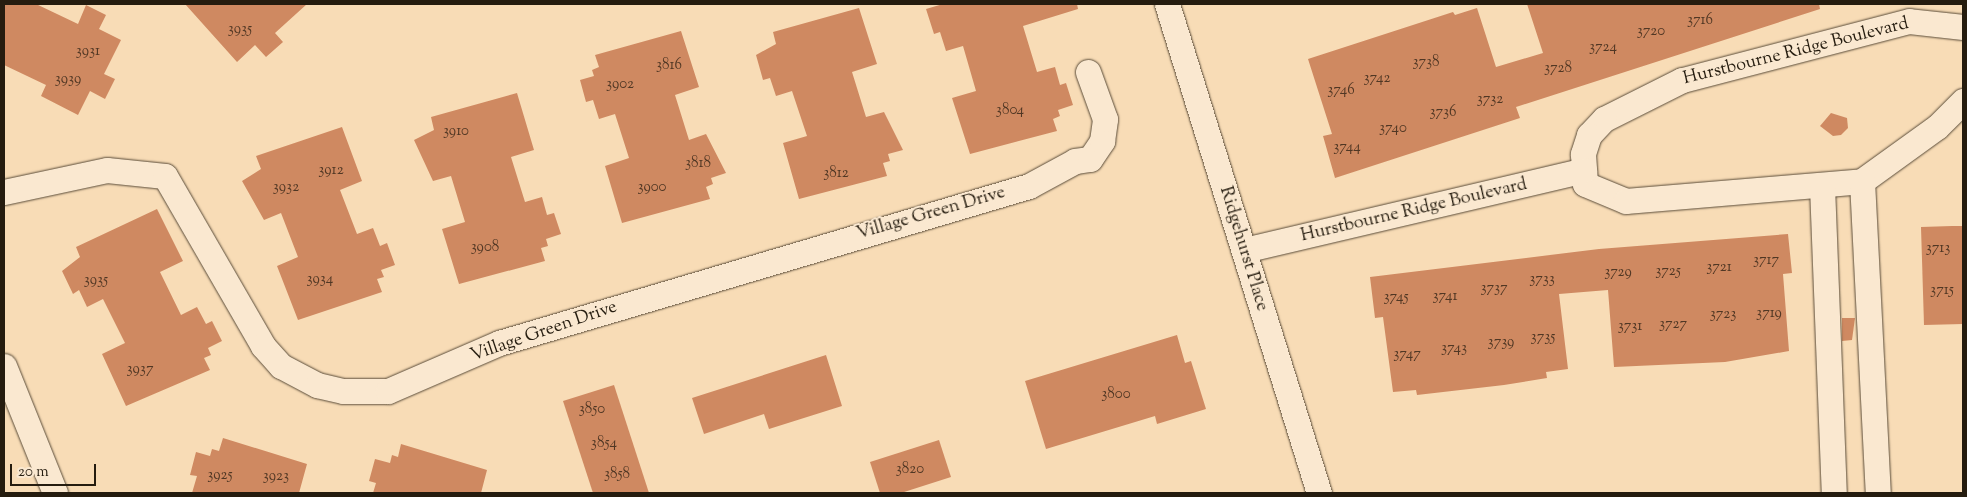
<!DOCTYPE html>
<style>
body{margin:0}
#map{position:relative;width:1967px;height:497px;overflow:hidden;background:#f8dcb6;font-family:"Sorts Mill Goudy",serif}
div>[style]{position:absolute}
.building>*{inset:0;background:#cf8961}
.roads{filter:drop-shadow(0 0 1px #5a4c39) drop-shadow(0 0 1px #5a4c39)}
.minor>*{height:25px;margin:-12.5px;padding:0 12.5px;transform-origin:12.5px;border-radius:12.5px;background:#fae8d0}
span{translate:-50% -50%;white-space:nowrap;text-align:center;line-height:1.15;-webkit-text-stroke:4px #fae8d0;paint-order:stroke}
.number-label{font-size:15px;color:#503724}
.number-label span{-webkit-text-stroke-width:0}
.street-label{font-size:18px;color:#251c0f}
.frame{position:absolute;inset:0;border:5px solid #251c0f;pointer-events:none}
.scale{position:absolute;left:10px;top:464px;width:86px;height:22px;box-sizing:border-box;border:2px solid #251c0f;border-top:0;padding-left:6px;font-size:15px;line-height:18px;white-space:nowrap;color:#251c0f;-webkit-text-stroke:4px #fae8d0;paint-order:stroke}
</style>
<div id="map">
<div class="building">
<div style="clip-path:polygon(4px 4px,36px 4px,78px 24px,86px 5px,106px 15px,99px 29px,121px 40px,104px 74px,115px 79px,105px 99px,90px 91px,78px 115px,41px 96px,46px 85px,4px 65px)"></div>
<div style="clip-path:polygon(185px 4px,307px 4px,275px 33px,283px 42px,266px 57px,255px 45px,237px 62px)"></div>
<div style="clip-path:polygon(943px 4px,1077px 4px,1078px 9px,1023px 26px,1037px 72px,1055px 67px,1060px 85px,1066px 83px,1073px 105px,1058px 110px,1060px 116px,1053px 119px,1057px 131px,970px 154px,952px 98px,976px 91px,963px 46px,946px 51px,940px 32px,934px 34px,926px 9px)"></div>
<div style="clip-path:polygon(1527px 4px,1819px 4px,1820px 9px,1516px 107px,1520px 118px,1335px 178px,1323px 136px,1332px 134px,1308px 59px,1453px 12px,1455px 15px,1477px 8px,1496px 67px,1543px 53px)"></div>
<div style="clip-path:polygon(859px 8px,877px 64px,852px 72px,866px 117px,884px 112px,903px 150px,888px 154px,890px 161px,883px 163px,887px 176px,799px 199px,783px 143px,807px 136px,792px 91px,776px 96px,770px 78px,763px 80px,756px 55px,776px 44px,773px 32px)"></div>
<div style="clip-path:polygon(681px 31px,699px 87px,675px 95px,689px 140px,706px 134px,726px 173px,711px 178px,713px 184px,706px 187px,710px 199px,622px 223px,605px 166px,629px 158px,615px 114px,599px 119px,593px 100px,586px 102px,580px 80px,594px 76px,592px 70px,599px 67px,595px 55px)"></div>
<div style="clip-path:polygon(517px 93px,534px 150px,511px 157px,525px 202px,542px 197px,547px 215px,554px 213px,561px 234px,546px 239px,548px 246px,541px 248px,545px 261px,459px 284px,442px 229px,465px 222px,451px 176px,433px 181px,414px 140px,434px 130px,431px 117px)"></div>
<div style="clip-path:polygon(1831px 113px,1847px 118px,1848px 128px,1841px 135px,1833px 136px,1820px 126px)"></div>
<div style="clip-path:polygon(342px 127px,362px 181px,340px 190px,357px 234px,373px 228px,380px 246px,387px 243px,395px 265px,381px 270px,384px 277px,377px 279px,382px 292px,298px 320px,277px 266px,298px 257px,281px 213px,264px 220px,242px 181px,261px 169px,256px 156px)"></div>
<div style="clip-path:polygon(157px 209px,183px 261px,160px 272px,181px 315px,197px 307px,206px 324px,212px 321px,222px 341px,208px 348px,211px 355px,204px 358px,210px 370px,126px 406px,102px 354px,125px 343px,103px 299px,87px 307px,79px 290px,73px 294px,62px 271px,80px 257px,76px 247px)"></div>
<div style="clip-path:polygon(1952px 226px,1963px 226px,1963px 324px,1924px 325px,1921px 227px)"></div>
<div style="clip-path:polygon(1788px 234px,1792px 273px,1783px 274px,1789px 351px,1725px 362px,1614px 367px,1608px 290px,1559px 294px,1568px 369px,1546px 372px,1547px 378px,1504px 385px,1417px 395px,1416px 390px,1393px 392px,1383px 317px,1375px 318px,1370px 277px,1599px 249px)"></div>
<div style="clip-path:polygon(1842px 318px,1855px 318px,1852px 340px,1842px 341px)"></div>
<div style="clip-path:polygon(1177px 335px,1185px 363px,1191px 361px,1206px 409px,1157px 424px,1155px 416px,1046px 449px,1025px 381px)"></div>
<div style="clip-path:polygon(826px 355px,842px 406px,769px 429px,764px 414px,704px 434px,692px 398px)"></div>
<div style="clip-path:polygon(614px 385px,649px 493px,593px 493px,563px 401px)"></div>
<div style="clip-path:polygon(223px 438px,307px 464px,299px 493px,192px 493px,197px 476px,190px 475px,196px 452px,210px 456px,212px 449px,219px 451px)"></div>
<div style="clip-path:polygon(939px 440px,951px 477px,901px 493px,880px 493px,870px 462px)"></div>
<div style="clip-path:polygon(401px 444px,487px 470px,481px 493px,373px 493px,376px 483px,369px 481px,375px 459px,390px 463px,392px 455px,398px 457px)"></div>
</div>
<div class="roads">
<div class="minor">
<div style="left:1167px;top:4px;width:512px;rotate:72.73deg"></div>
<div style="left:1963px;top:27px;width:54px;rotate:-173.7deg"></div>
<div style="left:1909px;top:21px;width:235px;rotate:165.4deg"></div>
<div style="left:1682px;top:80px;width:87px;rotate:153.4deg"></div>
<div style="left:1604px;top:119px;width:22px;rotate:133deg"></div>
<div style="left:1589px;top:135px;width:20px;rotate:108deg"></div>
<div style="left:1583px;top:154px;width:30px;rotate:86deg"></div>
<div style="left:1585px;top:184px;width:44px;rotate:22.5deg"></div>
<div style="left:1626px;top:201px;width:237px;rotate:-4.8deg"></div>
<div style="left:1862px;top:181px;width:92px;rotate:-35.8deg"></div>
<div style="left:1937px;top:127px;width:37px;rotate:-45deg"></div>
<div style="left:1862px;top:181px;width:312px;rotate:87.1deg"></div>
<div style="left:1822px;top:186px;width:307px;rotate:87.8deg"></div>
<div style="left:4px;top:192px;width:105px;rotate:-12.1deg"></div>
<div style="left:107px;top:170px;width:58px;rotate:5.9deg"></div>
<div style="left:165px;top:176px;width:196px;rotate:60deg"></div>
<div style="left:263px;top:346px;width:27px;rotate:48deg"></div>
<div style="left:281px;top:366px;width:41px;rotate:27.8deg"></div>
<div style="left:317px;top:385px;width:27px;rotate:13deg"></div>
<div style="left:343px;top:391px;width:45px"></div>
<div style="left:388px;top:391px;width:121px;rotate:-23.4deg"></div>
<div style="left:499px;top:343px;width:553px;rotate:-16.5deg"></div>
<div style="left:1029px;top:186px;width:52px;rotate:-28.5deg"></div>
<div style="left:1075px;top:161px;width:15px;rotate:-8deg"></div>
<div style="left:1090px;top:159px;width:22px;rotate:-56deg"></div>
<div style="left:1102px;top:141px;width:22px;rotate:-82deg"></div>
<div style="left:1105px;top:119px;width:50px;rotate:-109.9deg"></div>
<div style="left:1244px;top:250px;width:349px;rotate:-13.2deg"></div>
<div style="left:4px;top:366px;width:137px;rotate:68.1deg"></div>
</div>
</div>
<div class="number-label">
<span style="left:1700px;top:21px">3716</span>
<span style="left:240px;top:30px">3935</span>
<span style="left:1651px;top:32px">3720</span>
<span style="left:1603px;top:48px">3724</span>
<span style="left:88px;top:52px">3931</span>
<span style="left:1426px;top:63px">3738</span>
<span style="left:669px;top:66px">3816</span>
<span style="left:1558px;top:69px">3728</span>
<span style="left:1377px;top:79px">3742</span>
<span style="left:68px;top:80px">3939</span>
<span style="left:620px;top:85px">3902</span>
<span style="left:1341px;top:91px">3746</span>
<span style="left:1490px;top:100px">3732</span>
<span style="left:1010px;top:111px">3804</span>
<span style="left:1443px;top:113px">3736</span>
<span style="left:1393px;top:129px">3740</span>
<span style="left:456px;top:132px">3910</span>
<span style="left:1347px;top:148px">3744</span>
<span style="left:698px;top:164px">3818</span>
<span style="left:331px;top:171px">3912</span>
<span style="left:836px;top:174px">3812</span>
<span style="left:286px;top:188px">3932</span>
<span style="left:652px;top:188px">3900</span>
<span style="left:485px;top:248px">3908</span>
<span style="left:1938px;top:249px">3713</span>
<span style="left:1766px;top:261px">3717</span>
<span style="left:1719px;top:268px">3721</span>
<span style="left:1668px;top:272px">3725</span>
<span style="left:1618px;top:273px">3729</span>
<span style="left:320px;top:280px">3934</span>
<span style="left:1542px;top:280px">3733</span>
<span style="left:96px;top:281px">3935</span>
<span style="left:1494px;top:289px">3737</span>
<span style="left:1942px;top:291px">3715</span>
<span style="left:1445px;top:297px">3741</span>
<span style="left:1396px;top:298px">3745</span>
<span style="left:1769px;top:314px">3719</span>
<span style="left:1723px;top:315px">3723</span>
<span style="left:1673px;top:325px">3727</span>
<span style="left:1630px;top:327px">3731</span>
<span style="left:1543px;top:338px">3735</span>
<span style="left:1501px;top:343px">3739</span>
<span style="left:1454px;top:349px">3743</span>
<span style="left:1407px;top:355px">3747</span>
<span style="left:140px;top:370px">3937</span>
<span style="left:1116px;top:395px">3800</span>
<span style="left:592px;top:410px">3850</span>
<span style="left:604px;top:444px">3854</span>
<span style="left:910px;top:470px">3820</span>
<span style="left:617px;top:475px">3858</span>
<span style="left:220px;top:476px">3925</span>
<span style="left:276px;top:477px">3923</span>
</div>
<div class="street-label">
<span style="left:1796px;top:52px;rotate:-14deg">Hurstbourne Ridge Boulevard</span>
<span style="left:1414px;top:211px;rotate:-13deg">Hurstbourne Ridge Boulevard</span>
<span style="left:931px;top:214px;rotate:-16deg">Village Green Drive</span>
<span style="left:1243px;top:249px;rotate:73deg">Ridgehurst Place</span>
<span style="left:544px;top:332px;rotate:-19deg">Village Green Drive</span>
</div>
<div class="frame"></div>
<div class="scale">20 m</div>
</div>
